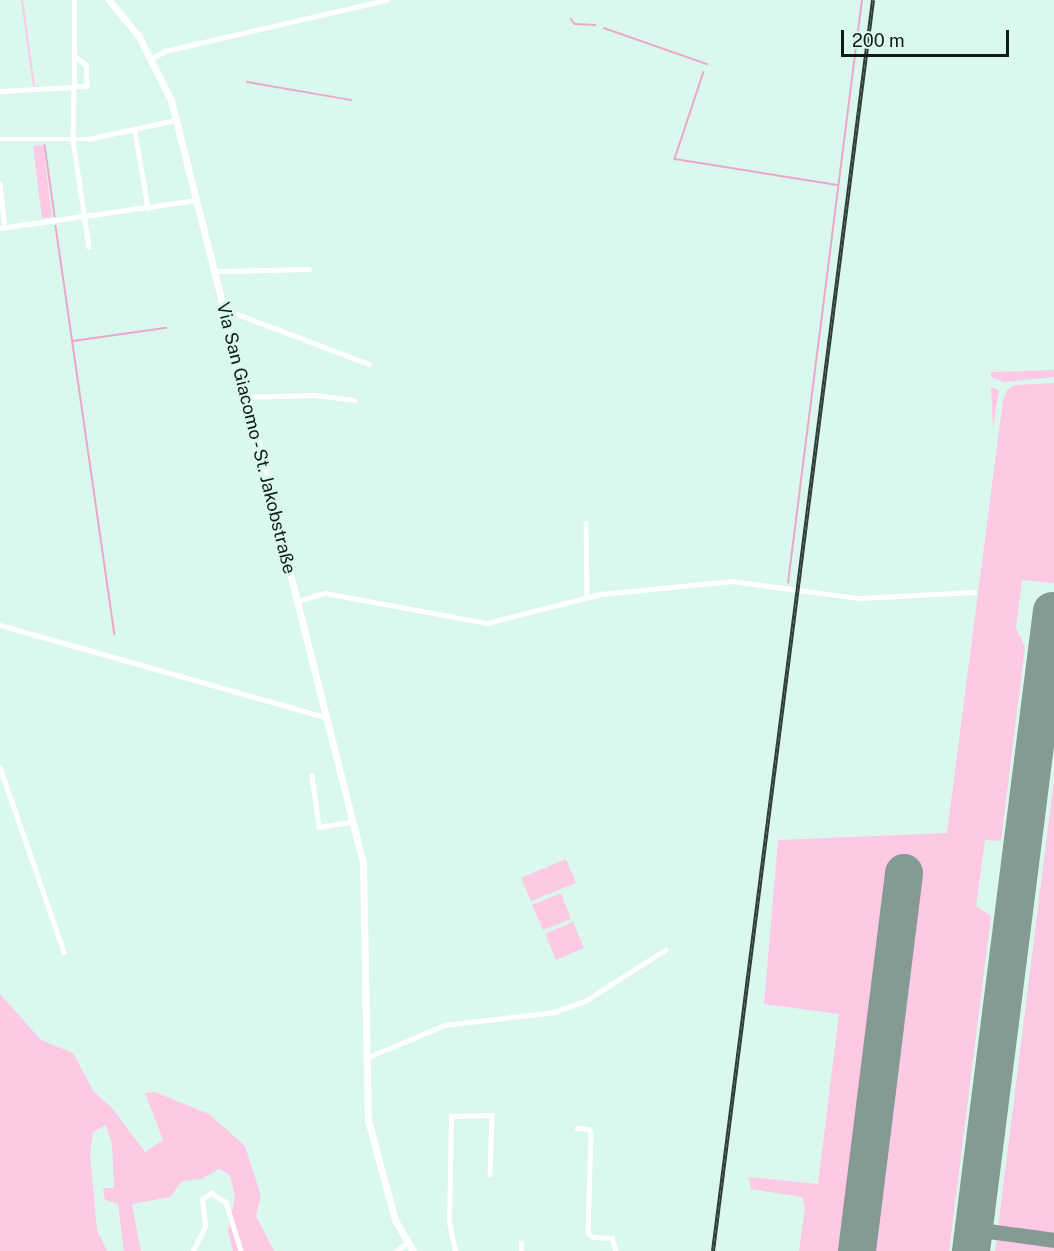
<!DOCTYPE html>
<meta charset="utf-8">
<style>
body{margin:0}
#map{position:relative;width:1054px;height:1251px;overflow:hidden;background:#dbf8ee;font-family:"Public Sans",sans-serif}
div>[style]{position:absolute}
.green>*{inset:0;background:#fdc9e5}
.stream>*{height:1.5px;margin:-0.75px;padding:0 0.75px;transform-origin:0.75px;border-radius:0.75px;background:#eaa8cb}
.taxiway>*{height:15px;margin:-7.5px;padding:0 7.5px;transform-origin:7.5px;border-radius:7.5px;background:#859a93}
.runway>*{height:38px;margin:-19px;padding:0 19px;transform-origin:19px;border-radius:19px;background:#859a93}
.street>*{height:4.5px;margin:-2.25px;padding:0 2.25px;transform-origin:2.25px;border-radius:2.25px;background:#fff}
.secondary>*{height:7px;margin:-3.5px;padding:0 3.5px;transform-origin:3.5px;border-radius:3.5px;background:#fff}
.rail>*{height:4px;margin-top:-2px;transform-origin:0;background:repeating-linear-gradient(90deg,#dbf8ee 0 4.5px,#2f3c38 0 9px);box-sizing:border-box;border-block:2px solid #2f3c38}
span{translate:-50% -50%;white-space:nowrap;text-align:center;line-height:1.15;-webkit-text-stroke:6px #dbf8ee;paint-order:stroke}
.street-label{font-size:18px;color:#101b18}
.scale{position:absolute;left:841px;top:30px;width:168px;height:27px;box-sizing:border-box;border:3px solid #101b18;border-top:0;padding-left:8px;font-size:18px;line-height:21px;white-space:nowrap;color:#101b18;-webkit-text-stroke:4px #dbf8ee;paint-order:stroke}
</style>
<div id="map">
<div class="green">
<div style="clip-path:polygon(21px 0,23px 0,35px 87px,33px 87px)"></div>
<div style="clip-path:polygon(43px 145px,52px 217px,42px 218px,33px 146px)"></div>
<div style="clip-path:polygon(1054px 370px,1054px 377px,1004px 382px,991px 377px,991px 372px)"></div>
<div style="clip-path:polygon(1054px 383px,1054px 583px,1022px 580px,1016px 628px,1025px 647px,1001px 841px,985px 840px,976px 906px,991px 916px,949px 1251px,799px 1251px,805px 1208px,802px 1197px,751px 1189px,749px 1177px,818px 1184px,839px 1014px,764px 1004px,778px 840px,947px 833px,1003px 400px,1007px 390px,1015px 385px)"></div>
<div style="clip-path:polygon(991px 387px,999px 390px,993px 427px)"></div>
<div style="clip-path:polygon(1054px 779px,1054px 1251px,995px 1251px)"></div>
<div style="clip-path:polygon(566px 859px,576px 883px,531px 901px,521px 878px)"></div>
<div style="clip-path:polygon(561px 893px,571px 919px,543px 930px,532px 905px)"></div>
<div style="clip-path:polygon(573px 922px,584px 948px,556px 960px,545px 934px)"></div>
<div style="clip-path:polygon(0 994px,41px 1040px,73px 1053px,94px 1092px,112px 1108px,145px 1152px,163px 1140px,145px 1093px,155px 1092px,209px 1114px,245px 1146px,261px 1196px,256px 1216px,274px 1251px,233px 1251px,228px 1231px,235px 1196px,230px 1175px,219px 1169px,201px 1179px,182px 1181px,170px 1197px,132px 1204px,141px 1251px,124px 1251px,118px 1204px,105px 1200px,103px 1188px,114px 1188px,112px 1144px,106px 1125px,93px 1132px,90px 1154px,97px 1230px,107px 1251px,0 1251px)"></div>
</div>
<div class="stream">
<div style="left:571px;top:19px;width:6px;rotate:51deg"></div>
<div style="left:575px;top:24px;width:20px;rotate:3deg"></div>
<div style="left:604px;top:28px;width:109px;rotate:19.3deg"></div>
<div style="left:704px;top:72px;width:92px;rotate:108.4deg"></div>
<div style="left:675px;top:159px;width:164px;rotate:9.1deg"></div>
<div style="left:247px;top:82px;width:106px;rotate:9.8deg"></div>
<div style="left:45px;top:145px;width:72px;rotate:82deg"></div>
<div style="left:56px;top:226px;width:412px;rotate:81.8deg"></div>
<div style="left:73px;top:341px;width:94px;rotate:-8deg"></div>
<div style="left:788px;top:583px;width:588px;rotate:-82.77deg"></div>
</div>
<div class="taxiway">
<div style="left:974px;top:1229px;width:81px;rotate:7.8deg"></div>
</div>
<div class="runway">
<div style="left:857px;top:1251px;width:381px;rotate:-82.9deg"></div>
<div style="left:971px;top:1251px;width:645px;rotate:-82.79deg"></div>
</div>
<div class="street">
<div style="left:74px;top:55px;width:16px;rotate:40deg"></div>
<div style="left:86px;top:65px;width:21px;rotate:87deg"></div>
<div style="left:87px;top:86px;width:13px;rotate:176deg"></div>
<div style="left:74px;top:87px;width:53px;rotate:91.1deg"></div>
<div style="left:73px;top:140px;width:108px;rotate:81.5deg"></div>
<div style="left:152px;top:58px;width:15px;rotate:-28deg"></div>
<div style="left:165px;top:51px;width:227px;rotate:-13deg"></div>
<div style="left:0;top:91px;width:74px;rotate:-3.1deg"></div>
<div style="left:74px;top:87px;width:87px;rotate:-90deg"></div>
<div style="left:135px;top:131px;width:78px;rotate:80.4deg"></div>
<div style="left:0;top:139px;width:88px"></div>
<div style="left:88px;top:139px;width:91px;rotate:-12.1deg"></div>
<div style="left:0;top:184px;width:44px;rotate:83.5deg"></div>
<div style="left:0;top:228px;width:198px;rotate:-8.1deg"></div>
<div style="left:215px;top:271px;width:94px;rotate:-1.2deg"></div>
<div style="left:224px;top:309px;width:155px;rotate:20.8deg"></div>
<div style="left:245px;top:397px;width:70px;rotate:-1.6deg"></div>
<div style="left:315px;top:395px;width:40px;rotate:7.1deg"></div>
<div style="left:586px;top:523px;width:74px;rotate:89.2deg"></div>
<div style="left:297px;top:601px;width:29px;rotate:-16deg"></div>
<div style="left:325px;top:593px;width:165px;rotate:10.5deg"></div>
<div style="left:487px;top:623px;width:118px;rotate:-14.3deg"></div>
<div style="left:601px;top:594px;width:131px;rotate:-5.7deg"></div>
<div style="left:731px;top:581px;width:129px;rotate:7.6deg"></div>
<div style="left:859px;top:598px;width:115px;rotate:-3deg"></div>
<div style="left:0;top:625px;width:339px;rotate:15.8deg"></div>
<div style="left:0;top:767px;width:196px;rotate:70.9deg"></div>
<div style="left:312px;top:775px;width:52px;rotate:82.3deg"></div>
<div style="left:319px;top:827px;width:33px;rotate:-9deg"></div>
<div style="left:366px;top:1058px;width:86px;rotate:-22.7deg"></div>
<div style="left:445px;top:1025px;width:110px;rotate:-6.8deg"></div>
<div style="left:554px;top:1012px;width:33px;rotate:-20deg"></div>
<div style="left:585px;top:1001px;width:95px;rotate:-32.5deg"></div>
<div style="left:577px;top:1128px;width:12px;rotate:5deg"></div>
<div style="left:589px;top:1129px;width:4px;rotate:63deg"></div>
<div style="left:591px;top:1133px;width:100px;rotate:91.7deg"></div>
<div style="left:588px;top:1233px;width:6px;rotate:39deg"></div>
<div style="left:593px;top:1237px;width:19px;rotate:3deg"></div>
<div style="left:612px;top:1238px;width:14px;rotate:73deg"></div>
<div style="left:193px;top:1251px;width:28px;rotate:-64deg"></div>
<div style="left:205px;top:1226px;width:27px;rotate:-96deg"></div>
<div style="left:202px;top:1199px;width:11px;rotate:-34deg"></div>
<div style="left:211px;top:1193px;width:17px;rotate:31deg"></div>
<div style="left:226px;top:1202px;width:51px;rotate:73deg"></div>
<div style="left:396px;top:1251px;width:12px;rotate:-35deg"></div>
<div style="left:455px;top:1251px;width:29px;rotate:-102deg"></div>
<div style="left:449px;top:1223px;width:107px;rotate:-88.9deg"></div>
<div style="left:451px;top:1116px;width:41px;rotate:-1.4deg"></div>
<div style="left:492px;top:1115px;width:59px;rotate:91.9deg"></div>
<div style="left:521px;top:1251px;width:8px;rotate:-90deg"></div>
</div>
<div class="secondary">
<div style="left:109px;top:0;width:45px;rotate:50.4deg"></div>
<div style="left:138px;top:35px;width:73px;rotate:63.1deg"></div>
<div style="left:171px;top:100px;width:787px;rotate:75.88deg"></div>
<div style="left:363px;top:863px;width:257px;rotate:88.9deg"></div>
<div style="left:368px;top:1120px;width:104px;rotate:74.9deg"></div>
<div style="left:395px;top:1220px;width:36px;rotate:60deg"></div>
</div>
<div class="rail">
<div style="left:713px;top:1251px;width:1261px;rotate:-82.71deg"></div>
</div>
<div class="street-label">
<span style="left:256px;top:438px;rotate:76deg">Via San Giacomo - St. Jakobstraße</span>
</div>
<div class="scale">200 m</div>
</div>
